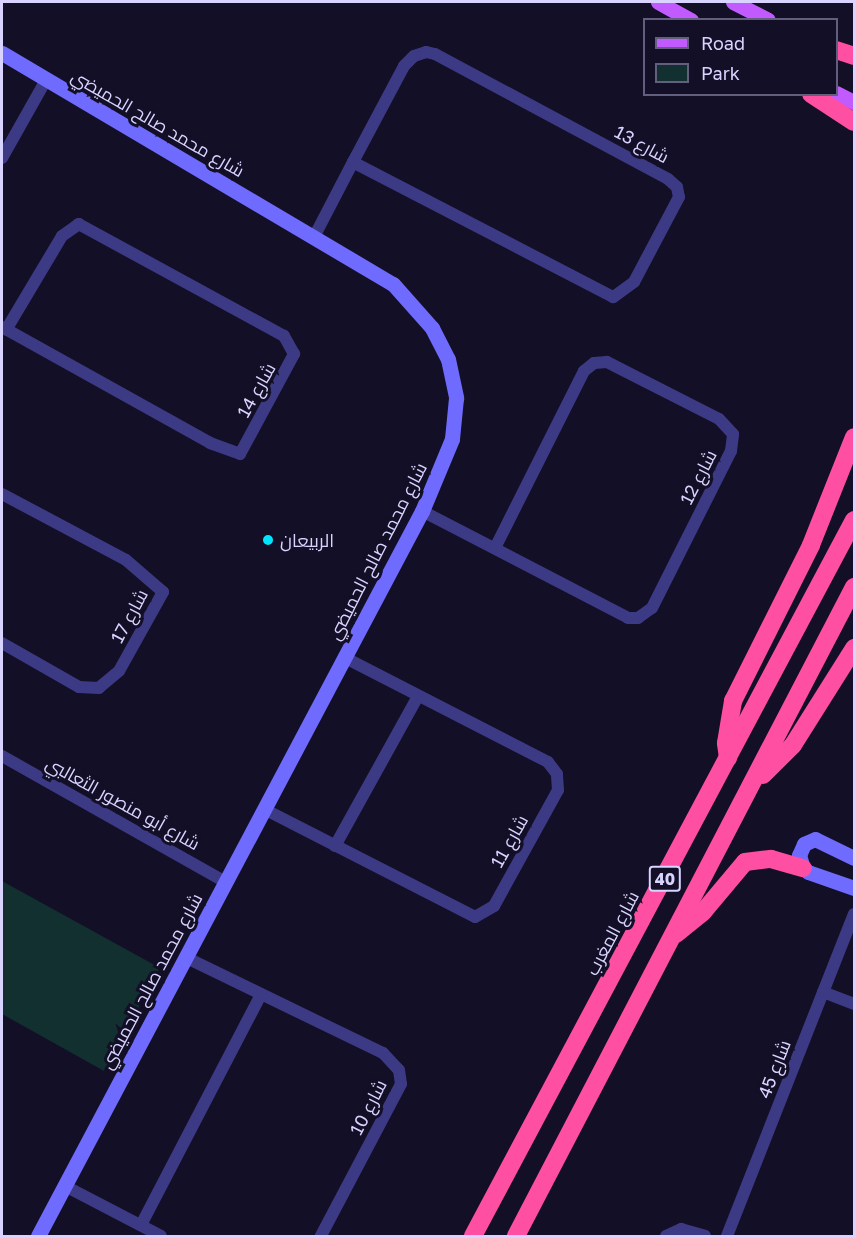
<!DOCTYPE html>
<meta charset="utf-8">
<style>
body{margin:0}
#map{position:relative;width:856px;height:1238px;overflow:hidden;background:#130f26;font-family:"Golos Text",Cairo,sans-serif}
div>[style]{position:absolute}
.green>*{inset:0;background:#12302f}
.street>*{height:12px;margin:-6px;padding:0 6px;transform-origin:6px;border-radius:6px;background:#3d3a85}
.secondary>*{height:15px;margin:-7.5px;padding:0 7.5px;transform-origin:7.5px;border-radius:7.5px;background:#6f6bff}
.primary>*{height:15px;margin:-7.5px;padding:0 7.5px;transform-origin:7.5px;border-radius:7.5px;background:#c25bff}
.highway>*{height:18px;margin:-9px;padding:0 9px;transform-origin:9px;border-radius:9px;background:#ff4fa3}
.dots>*{width:16px;height:16px;translate:-50% -50%;box-sizing:border-box;border:3px solid #130f26;border-radius:50%}
span{translate:-50% -50%;white-space:nowrap;text-align:center;line-height:1.15;-webkit-text-stroke:6px #130f26;paint-order:stroke}
.shield-label span{padding:2px 4px;background:#130f26;border:2px solid;border-radius:4px;-webkit-text-stroke-width:0}
.shield-label{font-size:16px;color:#d9d4ff;font-weight:700}
.street-label{font-size:18px;color:#d9d4ff}
.poi-label{font-size:18px;color:#d9d4ff}
.left{translate:0 -50%;text-align:left}
.frame{position:absolute;inset:0;border:3px solid #d9d4ff;pointer-events:none}
.legend{position:absolute;left:643px;top:18px;width:195px;height:78px;box-sizing:border-box;background:#130f26;border:2px solid #625e7d;margin:0;padding:8px 10px;list-style:none;font-size:18px;color:#d9d4ff}
.legend li{display:flex;align-items:center;gap:12px;height:30px}
.legend b{width:30px;border:2px solid #625e7d}
</style>
<div id="map">
<div class="green">
<div style="clip-path:polygon(2px 881px,160px 968px,104px 1071px,2px 1014px)"></div>
</div>
<div class="street">
<div style="left:2px;top:158px;width:90px;rotate:-60.6deg"></div>
<div style="left:314px;top:237px;width:85px;rotate:-62.5deg"></div>
<div style="left:353px;top:162px;width:109px;rotate:-62deg"></div>
<div style="left:404px;top:66px;width:14px;rotate:-45deg"></div>
<div style="left:414px;top:56px;width:13px;rotate:-18deg"></div>
<div style="left:426px;top:52px;width:9px;rotate:13deg"></div>
<div style="left:435px;top:54px;width:264px;rotate:28.2deg"></div>
<div style="left:668px;top:179px;width:12px;rotate:42deg"></div>
<div style="left:677px;top:187px;width:10px;rotate:79deg"></div>
<div style="left:679px;top:197px;width:96px;rotate:117.9deg"></div>
<div style="left:634px;top:282px;width:26px;rotate:144deg"></div>
<div style="left:613px;top:297px;width:293px;rotate:-152.6deg"></div>
<div style="left:2px;top:327px;width:238px;rotate:29.1deg"></div>
<div style="left:210px;top:443px;width:32px;rotate:20deg"></div>
<div style="left:240px;top:454px;width:114px;rotate:-61.6deg"></div>
<div style="left:294px;top:354px;width:21px;rotate:-119deg"></div>
<div style="left:284px;top:336px;width:234px;rotate:-151.4deg"></div>
<div style="left:79px;top:224px;width:21px;rotate:145deg"></div>
<div style="left:62px;top:236px;width:109px;rotate:120.8deg"></div>
<div style="left:2px;top:494px;width:140px;rotate:28deg"></div>
<div style="left:126px;top:560px;width:49px;rotate:40.9deg"></div>
<div style="left:163px;top:592px;width:90px;rotate:119.1deg"></div>
<div style="left:119px;top:671px;width:26px;rotate:140deg"></div>
<div style="left:99px;top:688px;width:20px;rotate:-177deg"></div>
<div style="left:79px;top:687px;width:89px;rotate:-150.3deg"></div>
<div style="left:422px;top:511px;width:232px;rotate:27.4deg"></div>
<div style="left:628px;top:618px;width:10px"></div>
<div style="left:638px;top:618px;width:17px;rotate:-36deg"></div>
<div style="left:652px;top:608px;width:176px;rotate:-63.3deg"></div>
<div style="left:731px;top:451px;width:17px;rotate:-83deg"></div>
<div style="left:733px;top:434px;width:21px;rotate:-133deg"></div>
<div style="left:719px;top:419px;width:126px;rotate:-153deg"></div>
<div style="left:607px;top:362px;width:13px;rotate:176deg"></div>
<div style="left:594px;top:363px;width:13px;rotate:141deg"></div>
<div style="left:584px;top:371px;width:196px;rotate:116.7deg"></div>
<div style="left:2px;top:756px;width:257px;rotate:29.4deg"></div>
<div style="left:264px;top:809px;width:237px;rotate:27.1deg"></div>
<div style="left:475px;top:917px;width:22px;rotate:-30deg"></div>
<div style="left:494px;top:906px;width:132px;rotate:-61.1deg"></div>
<div style="left:558px;top:790px;width:16px;rotate:-94deg"></div>
<div style="left:557px;top:774px;width:15px;rotate:-127deg"></div>
<div style="left:548px;top:762px;width:229px;rotate:-152.8deg"></div>
<div style="left:335px;top:846px;width:171px;rotate:-61deg"></div>
<div style="left:187px;top:958px;width:218px;rotate:25.9deg"></div>
<div style="left:383px;top:1053px;width:23px;rotate:47deg"></div>
<div style="left:399px;top:1070px;width:14px;rotate:82deg"></div>
<div style="left:401px;top:1084px;width:172px;rotate:117.8deg"></div>
<div style="left:823px;top:992px;width:33px;rotate:21deg"></div>
<div style="left:65px;top:1186px;width:108px;rotate:27.5deg"></div>
<div style="left:141px;top:1225px;width:258px;rotate:-62.5deg"></div>
<div style="left:666px;top:1236px;width:17px;rotate:-25deg"></div>
<div style="left:681px;top:1229px;width:25px;rotate:16deg"></div>
<div style="left:727px;top:1236px;width:346px;rotate:-68.5deg"></div>
</div>
<div class="secondary">
<div style="left:2px;top:53px;width:454px;rotate:30.6deg"></div>
<div style="left:393px;top:284px;width:59px;rotate:48.4deg"></div>
<div style="left:432px;top:328px;width:35px;rotate:63deg"></div>
<div style="left:448px;top:359px;width:40px;rotate:78deg"></div>
<div style="left:456px;top:398px;width:41px;rotate:95.6deg"></div>
<div style="left:452px;top:439px;width:78px;rotate:112.6deg"></div>
<div style="left:422px;top:511px;width:820px;rotate:117.91deg"></div>
<div style="left:854px;top:858px;width:43px;rotate:-154deg"></div>
<div style="left:815px;top:839px;width:12px;rotate:156deg"></div>
<div style="left:804px;top:844px;width:12px;rotate:114deg"></div>
<div style="left:799px;top:855px;width:14px;rotate:73deg"></div>
<div style="left:803px;top:868px;width:6px;rotate:39deg"></div>
<div style="left:808px;top:872px;width:49px;rotate:19.2deg"></div>
</div>
<div class="primary">
<div style="left:658px;top:2px;width:38px;rotate:29deg"></div>
<div style="left:733px;top:2px;width:39px;rotate:27deg"></div>
<div style="left:836px;top:93px;width:20px;rotate:27deg"></div>
</div>
<div class="highway">
<div style="left:836px;top:50px;width:19px;rotate:18deg"></div>
<div style="left:811px;top:94px;width:51px;rotate:33.1deg"></div>
<div style="left:728px;top:758px;width:15px;rotate:-98deg"></div>
<div style="left:726px;top:743px;width:43px;rotate:-80.5deg"></div>
<div style="left:733px;top:701px;width:174px;rotate:-63.4deg"></div>
<div style="left:811px;top:545px;width:116px;rotate:-68.3deg"></div>
<div style="left:763px;top:775px;width:42px;rotate:-45deg"></div>
<div style="left:793px;top:745px;width:115px;rotate:-57.8deg"></div>
<div style="left:676px;top:934px;width:35px;rotate:-39deg"></div>
<div style="left:703px;top:912px;width:65px;rotate:-50deg"></div>
<div style="left:745px;top:862px;width:26px;rotate:-7deg"></div>
<div style="left:771px;top:859px;width:33px;rotate:16deg"></div>
<div style="left:473px;top:1236px;width:811px;rotate:-61.98deg"></div>
<div style="left:516px;top:1236px;width:732px;rotate:-62.49deg"></div>
</div>
<div class="dots">
<div style="left:268px;top:540px;background:#00e5ff"></div>
</div>
<div class="shield-label">
<span style="left:665px;top:879px">40</span>
</div>
<div class="street-label">
<span style="left:158px;top:123px;rotate:30deg">شارع محمد صالح الحميضي</span>
<span style="left:642px;top:144px;rotate:28deg">شارع 13</span>
<span style="left:256px;top:390px;rotate:-61deg">شارع 14</span>
<span style="left:698px;top:477px;rotate:-63deg">شارع 12</span>
<span style="left:377px;top:551px;rotate:-63deg">شارع محمد صالح الحميضي</span>
<span style="left:129px;top:616px;rotate:-62deg">شارع 17</span>
<span style="left:123px;top:803px;rotate:29deg">شارع أبو منصور الثعالبي</span>
<span style="left:509px;top:841px;rotate:-61deg">شارع 11</span>
<span style="left:612px;top:933px;rotate:-62deg">شارع المغرب</span>
<span style="left:151px;top:981px;rotate:-62deg">شارع محمد صالح الحميضي</span>
<span style="left:774px;top:1069px;rotate:-69deg">شارع 45</span>
<span style="left:368px;top:1107px;rotate:-63deg">شارع 10</span>
</div>
<div class="poi-label">
<span class="left" style="left:280px;top:540px">الربيعان</span>
</div>
<div class="frame"></div>
<ul class="legend">
<li><b style="height:8px;background:#c25bff"></b>Road</li>
<li><b style="height:16px;background:#12302f"></b>Park</li>
</ul>
</div>
